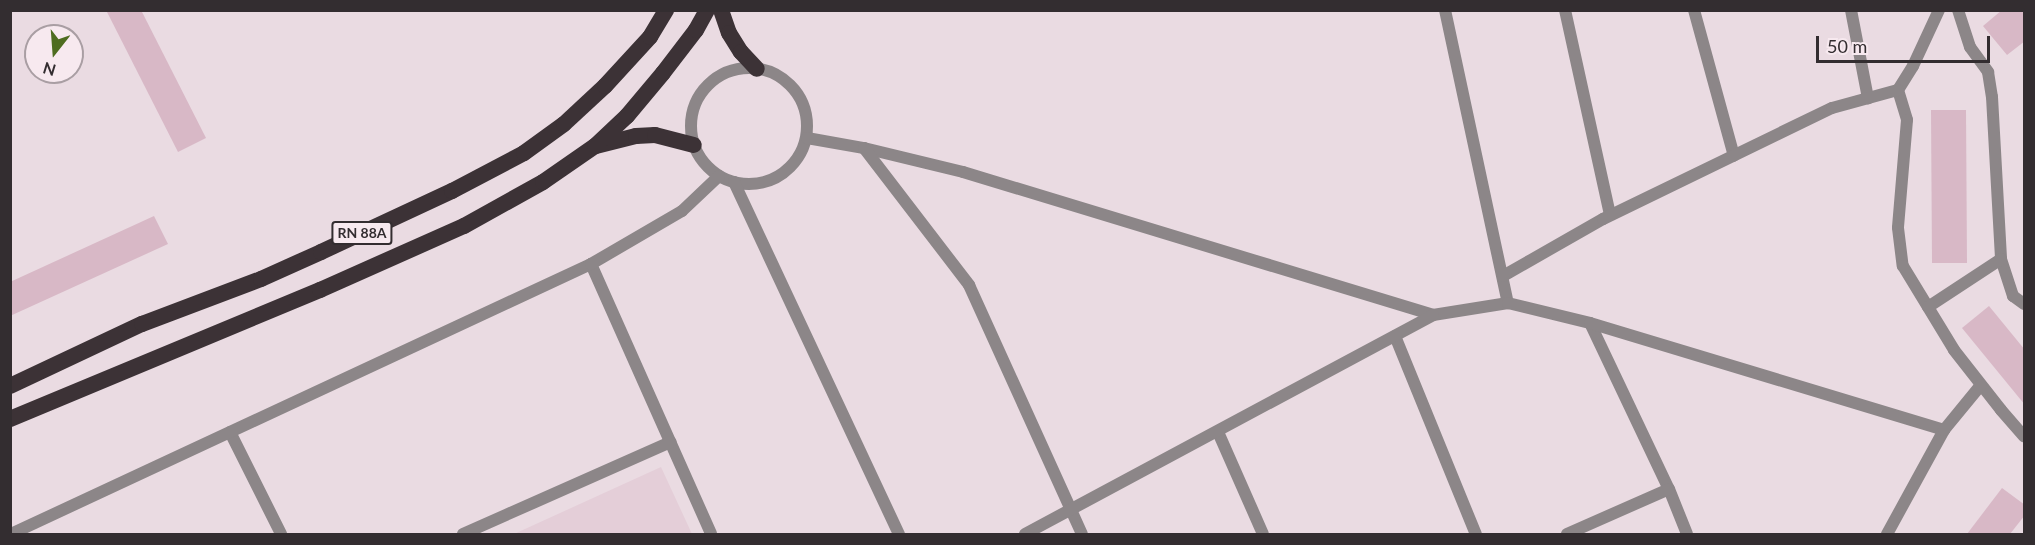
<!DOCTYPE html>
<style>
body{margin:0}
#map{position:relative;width:2035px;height:545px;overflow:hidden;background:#eadbe2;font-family:Lato,sans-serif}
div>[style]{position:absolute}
.built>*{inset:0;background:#e4ced8}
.building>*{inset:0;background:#d8b8c6}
.minor>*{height:12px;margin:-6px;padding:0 6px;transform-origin:6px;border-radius:6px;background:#8c8688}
.minor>.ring{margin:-6px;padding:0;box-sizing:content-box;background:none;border:12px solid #8c8688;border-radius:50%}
.trunk>*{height:16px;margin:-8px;padding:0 8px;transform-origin:8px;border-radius:8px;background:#3c3236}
span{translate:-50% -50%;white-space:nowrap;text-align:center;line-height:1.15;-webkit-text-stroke:5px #f7e9ef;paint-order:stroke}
.shield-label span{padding:2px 4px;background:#f7e9ef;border:2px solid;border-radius:4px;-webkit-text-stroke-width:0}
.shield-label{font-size:14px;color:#332d30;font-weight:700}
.frame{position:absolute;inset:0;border:12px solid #332d30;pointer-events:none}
.north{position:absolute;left:24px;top:24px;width:60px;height:60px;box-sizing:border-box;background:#f7e9ef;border:2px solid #a99ea3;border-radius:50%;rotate:197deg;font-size:16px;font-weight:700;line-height:24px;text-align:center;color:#332d30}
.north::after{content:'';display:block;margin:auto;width:21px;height:27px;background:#4e6c20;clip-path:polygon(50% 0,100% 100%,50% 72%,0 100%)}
.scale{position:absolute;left:1816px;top:36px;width:174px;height:27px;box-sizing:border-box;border:3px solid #332d30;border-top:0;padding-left:8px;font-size:18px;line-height:21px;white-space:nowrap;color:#332d30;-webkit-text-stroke:4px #f7e9ef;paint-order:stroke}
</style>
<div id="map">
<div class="built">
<div style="clip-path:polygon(661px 467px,692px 534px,514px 534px)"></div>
</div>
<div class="building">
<div style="clip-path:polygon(106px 10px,141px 10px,206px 138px,178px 152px)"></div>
<div style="clip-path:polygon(2002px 10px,2025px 10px,2025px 41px,2007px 55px,1983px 26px)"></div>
<div style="clip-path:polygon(1931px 110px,1966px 110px,1967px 263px,1932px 263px)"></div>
<div style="clip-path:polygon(154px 216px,168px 244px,10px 316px,10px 282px)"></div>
<div style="clip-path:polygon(1989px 306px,2025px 350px,2025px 405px,1962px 328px)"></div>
<div style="clip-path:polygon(2002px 488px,2025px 505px,2025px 515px,2010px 534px,1967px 534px)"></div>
</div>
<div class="minor">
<div style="left:1445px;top:10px;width:300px;rotate:77.9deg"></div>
<div style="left:1565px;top:10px;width:210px;rotate:77.6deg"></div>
<div style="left:1694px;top:10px;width:151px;rotate:74.7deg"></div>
<div style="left:1851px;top:10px;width:90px;rotate:79.1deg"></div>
<div style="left:1939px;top:10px;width:62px;rotate:114.9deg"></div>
<div style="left:1913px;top:66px;width:28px;rotate:122deg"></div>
<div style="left:1898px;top:90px;width:31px;rotate:73deg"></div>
<div style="left:1907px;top:120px;width:108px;rotate:94.8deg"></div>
<div style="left:1898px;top:228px;width:38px;rotate:83deg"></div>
<div style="left:1903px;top:266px;width:98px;rotate:58.7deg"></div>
<div style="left:1954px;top:350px;width:76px;rotate:51.9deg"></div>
<div style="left:2001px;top:410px;width:35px;rotate:49deg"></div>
<div style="left:1958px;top:10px;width:39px;rotate:72deg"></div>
<div style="left:1970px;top:47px;width:31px;rotate:54deg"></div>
<div style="left:1988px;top:72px;width:25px;rotate:81deg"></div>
<div style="left:1992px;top:97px;width:162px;rotate:86.8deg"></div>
<div style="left:2001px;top:259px;width:39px;rotate:72deg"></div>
<div style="left:2013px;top:296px;width:14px;rotate:36deg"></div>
<div class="ring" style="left:691px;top:68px;width:104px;height:104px"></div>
<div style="left:807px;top:138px;width:58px;rotate:10deg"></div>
<div style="left:864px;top:148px;width:102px;rotate:13.6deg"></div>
<div style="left:963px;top:172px;width:491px;rotate:16.9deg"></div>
<div style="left:1433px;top:315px;width:76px;rotate:-9.1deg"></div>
<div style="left:1508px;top:303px;width:84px;rotate:13.7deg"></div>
<div style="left:1590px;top:323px;width:184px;rotate:64.6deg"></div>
<div style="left:1669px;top:489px;width:48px;rotate:68.2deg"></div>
<div style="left:864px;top:148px;width:173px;rotate:52.5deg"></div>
<div style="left:969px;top:285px;width:273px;rotate:65.6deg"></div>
<div style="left:734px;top:182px;width:389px;rotate:64.9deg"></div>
<div style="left:591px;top:264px;width:295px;rotate:66deg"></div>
<div style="left:1503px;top:276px;width:115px;rotate:-29.7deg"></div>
<div style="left:1603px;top:219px;width:254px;rotate:-25.9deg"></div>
<div style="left:1832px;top:108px;width:68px;rotate:-15.3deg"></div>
<div style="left:1928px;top:307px;width:87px;rotate:-33.3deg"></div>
<div style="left:1590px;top:323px;width:370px;rotate:16.8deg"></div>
<div style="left:1944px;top:430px;width:119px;rotate:118.7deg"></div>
<div style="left:1395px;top:336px;width:214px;rotate:67.8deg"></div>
<div style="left:1944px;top:430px;width:58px;rotate:-50.6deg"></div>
<div style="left:230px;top:432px;width:114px;rotate:63.4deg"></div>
<div style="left:1218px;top:432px;width:111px;rotate:66.2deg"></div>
<div style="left:11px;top:534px;width:640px;rotate:-24.96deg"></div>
<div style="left:591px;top:264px;width:105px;rotate:-30.2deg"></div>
<div style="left:682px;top:211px;width:51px;rotate:-43.4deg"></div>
<div style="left:463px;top:534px;width:227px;rotate:-23.9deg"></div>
<div style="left:1025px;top:534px;width:463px;rotate:-28.2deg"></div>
<div style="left:1567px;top:534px;width:111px;rotate:-23.8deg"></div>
</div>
<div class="trunk">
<div style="left:721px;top:10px;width:24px;rotate:71deg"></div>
<div style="left:729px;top:33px;width:22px;rotate:58deg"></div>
<div style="left:741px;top:52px;width:23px;rotate:47deg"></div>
<div style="left:596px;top:146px;width:41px;rotate:-14deg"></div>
<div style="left:636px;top:136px;width:19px;rotate:-3deg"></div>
<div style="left:655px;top:135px;width:40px;rotate:14.4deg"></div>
<div style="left:10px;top:386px;width:146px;rotate:-25.2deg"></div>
<div style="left:142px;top:324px;width:127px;rotate:-20.7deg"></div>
<div style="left:261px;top:279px;width:66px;rotate:-24.2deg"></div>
<div style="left:321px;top:252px;width:145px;rotate:-25deg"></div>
<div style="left:452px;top:191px;width:81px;rotate:-27.8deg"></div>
<div style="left:524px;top:153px;width:49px;rotate:-35.9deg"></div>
<div style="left:564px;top:124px;width:56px;rotate:-42.8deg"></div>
<div style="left:605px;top:86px;width:67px;rotate:-47.4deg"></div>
<div style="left:650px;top:37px;width:31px;rotate:-59deg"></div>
<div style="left:10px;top:419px;width:336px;rotate:-22.6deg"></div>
<div style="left:320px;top:290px;width:158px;rotate:-24deg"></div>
<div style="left:464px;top:226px;width:90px;rotate:-29.1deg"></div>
<div style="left:543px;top:182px;width:63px;rotate:-34.7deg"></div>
<div style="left:595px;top:146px;width:44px;rotate:-43.2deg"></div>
<div style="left:627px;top:116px;width:56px;rotate:-50.1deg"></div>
<div style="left:663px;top:73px;width:54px;rotate:-52.5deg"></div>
<div style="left:696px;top:30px;width:23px;rotate:-61deg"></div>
</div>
<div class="shield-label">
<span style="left:362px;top:233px">RN 88A</span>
</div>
<div class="frame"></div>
<div class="north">N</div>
<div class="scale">50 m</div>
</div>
